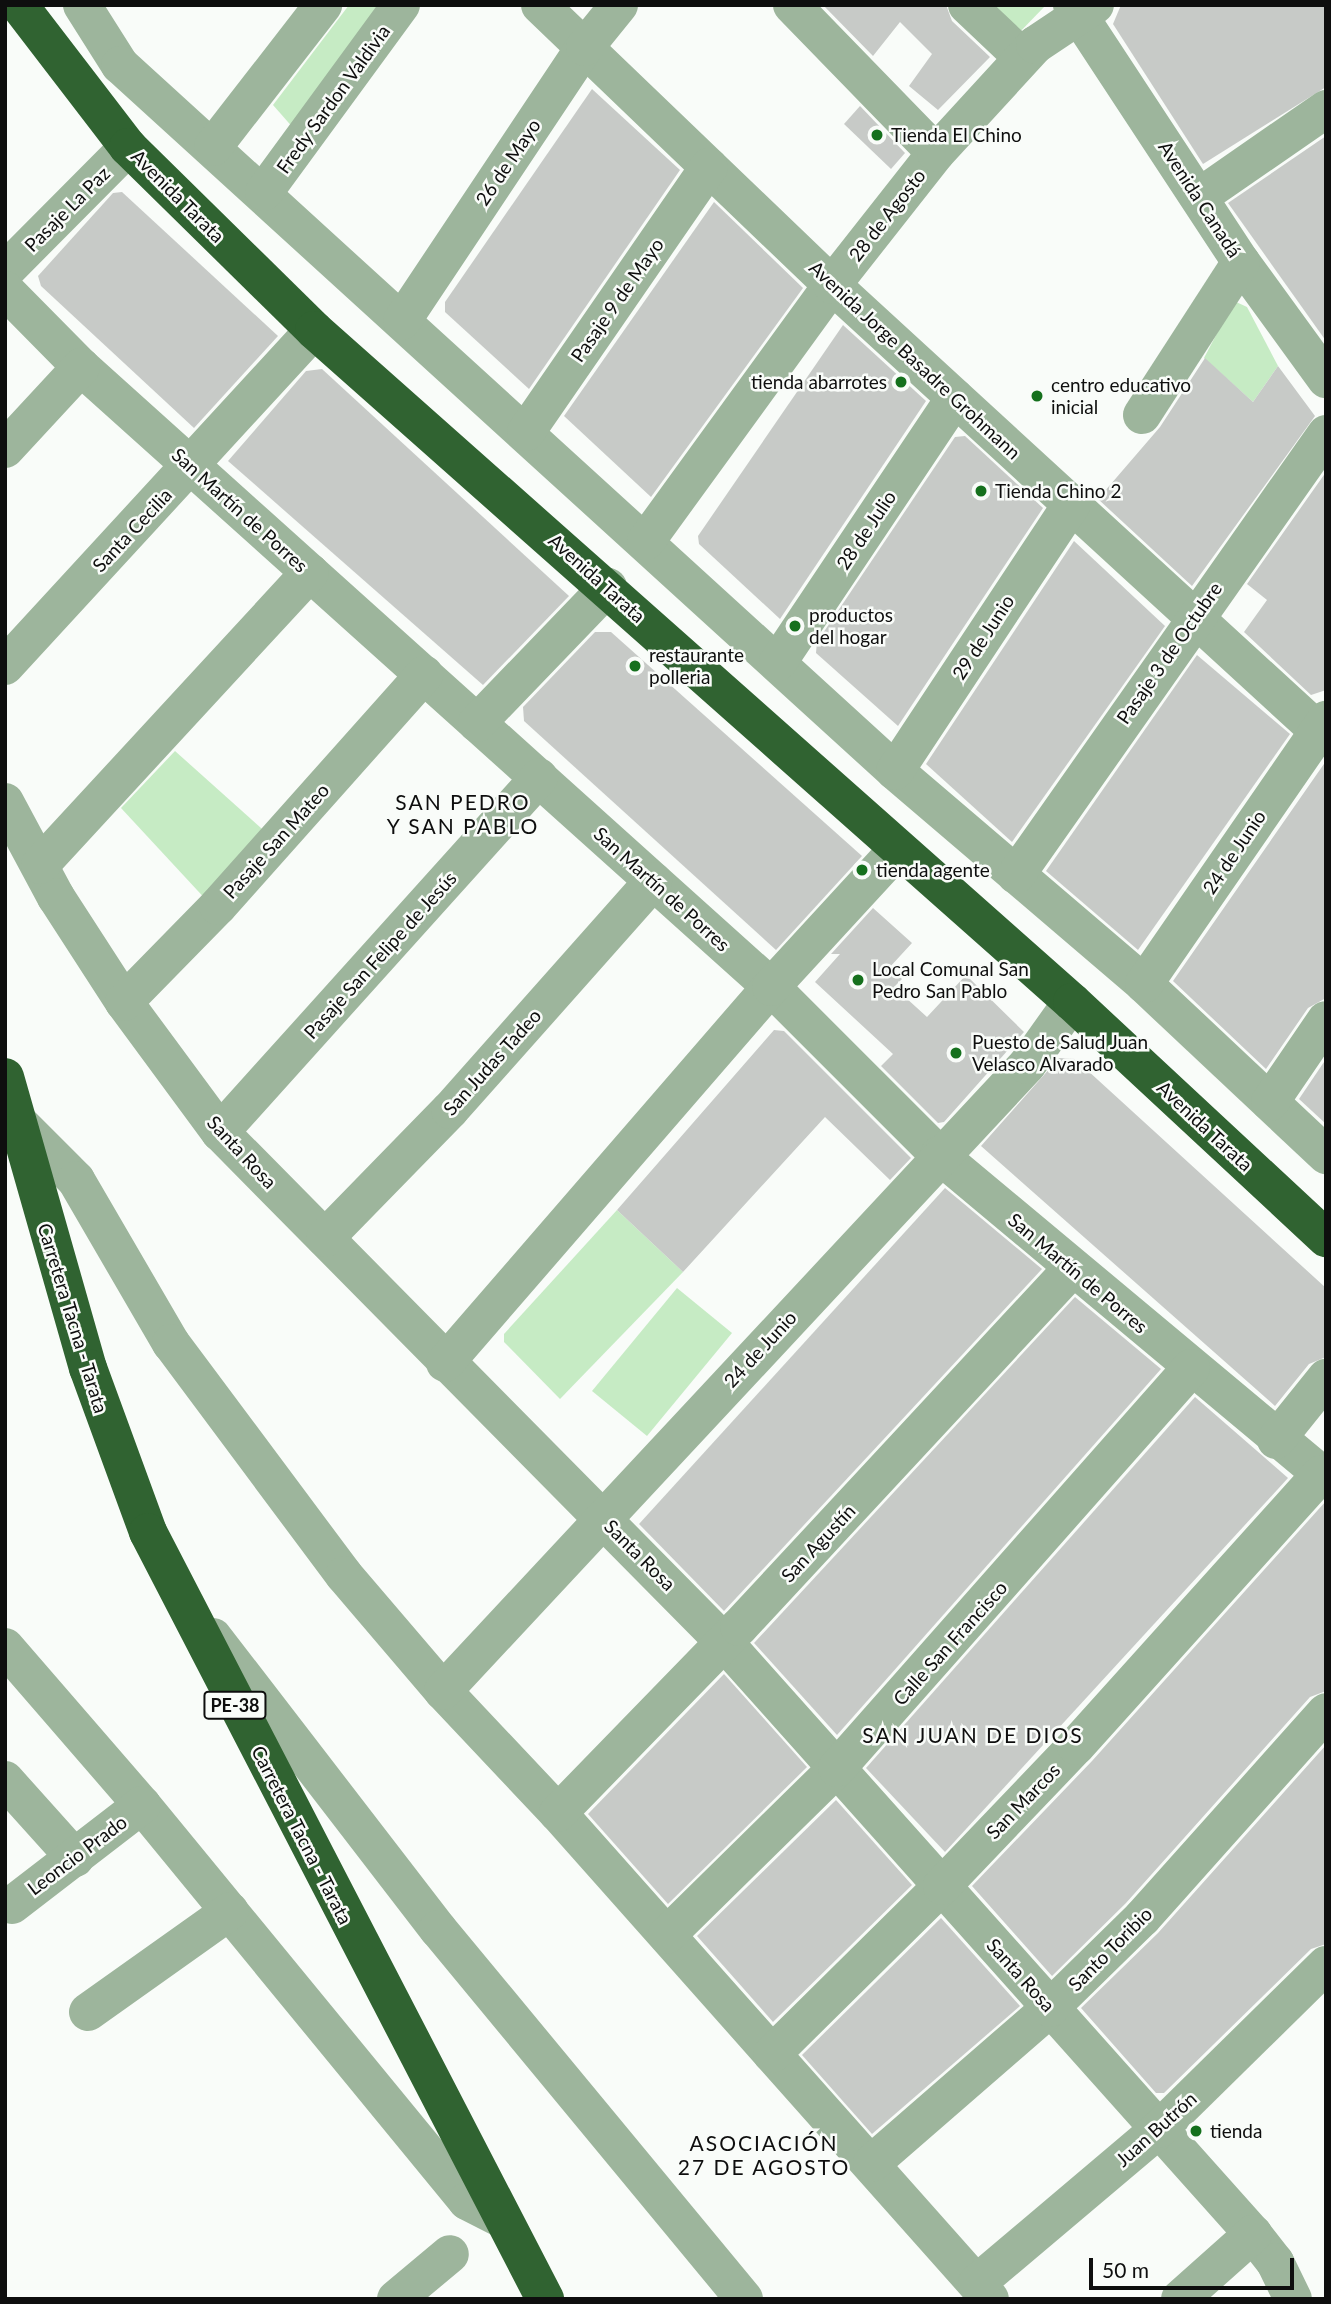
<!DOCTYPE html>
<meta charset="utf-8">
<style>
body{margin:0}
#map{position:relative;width:1331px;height:2304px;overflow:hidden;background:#f9fcf9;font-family:Lato,sans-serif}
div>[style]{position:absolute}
.green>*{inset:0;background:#c6ebc4}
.building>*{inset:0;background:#c7cac7}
.minor>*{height:38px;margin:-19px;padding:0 19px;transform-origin:19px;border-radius:19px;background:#9db59c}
.highway>*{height:38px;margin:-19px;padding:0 19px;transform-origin:19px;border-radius:19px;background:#306331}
.dots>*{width:19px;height:19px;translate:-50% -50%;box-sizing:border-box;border:4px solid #f9fcf9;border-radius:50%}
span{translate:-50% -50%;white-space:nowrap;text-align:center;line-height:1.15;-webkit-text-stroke:5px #f9fcf9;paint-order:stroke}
.shield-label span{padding:2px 5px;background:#f9fcf9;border:2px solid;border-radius:5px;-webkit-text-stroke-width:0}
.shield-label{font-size:18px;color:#0e0e0e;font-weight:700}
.street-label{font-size:19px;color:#0e0e0e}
.poi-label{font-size:19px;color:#0e0e0e}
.left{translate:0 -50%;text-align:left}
.right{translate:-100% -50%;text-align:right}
.neighbourhood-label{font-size:21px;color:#0e0e0e;letter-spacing:2px}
.frame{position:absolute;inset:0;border:7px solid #0e0e0e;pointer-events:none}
.scale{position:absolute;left:1089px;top:2258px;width:205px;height:32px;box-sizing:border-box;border:4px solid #0e0e0e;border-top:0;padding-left:9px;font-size:21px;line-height:24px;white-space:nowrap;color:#0e0e0e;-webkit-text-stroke:5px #f9fcf9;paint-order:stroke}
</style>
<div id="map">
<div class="green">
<div style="clip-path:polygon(349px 5px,387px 5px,295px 130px,273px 105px)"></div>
<div style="clip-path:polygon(984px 5px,1046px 5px,1015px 37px)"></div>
<div style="clip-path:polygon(1234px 301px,1247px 307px,1278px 366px,1253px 402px,1204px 358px)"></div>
<div style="clip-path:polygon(175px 751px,270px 836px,210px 904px,121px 808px)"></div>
<div style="clip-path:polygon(617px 1210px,683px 1272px,560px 1399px,504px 1342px,504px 1334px)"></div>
<div style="clip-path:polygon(677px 1288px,732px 1333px,647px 1436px,592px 1391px)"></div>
</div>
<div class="building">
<div style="clip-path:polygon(823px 5px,946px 5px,952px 21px,990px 57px,938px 110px,909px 86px,932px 54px,900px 22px,873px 56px)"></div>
<div style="clip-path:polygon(1121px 5px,1326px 5px,1326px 87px,1203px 164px,1113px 24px)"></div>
<div style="clip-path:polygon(592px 89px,680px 170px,529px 389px,445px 312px,445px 302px)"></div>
<div style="clip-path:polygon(860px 106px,905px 153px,891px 169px,844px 124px)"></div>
<div style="clip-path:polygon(1326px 136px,1326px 341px,1228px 203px)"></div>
<div style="clip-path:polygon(122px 192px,278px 336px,194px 428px,41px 286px,38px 276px,113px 193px)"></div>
<div style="clip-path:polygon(714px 202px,803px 288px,651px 497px,564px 416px)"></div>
<div style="clip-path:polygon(843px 325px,926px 401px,780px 619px,699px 544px,698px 536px)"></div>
<div style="clip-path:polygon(1205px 358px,1253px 402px,1278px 366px,1315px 416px,1192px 586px,1098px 499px,1160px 427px)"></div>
<div style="clip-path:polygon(322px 369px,569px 596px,483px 685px,228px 461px,306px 371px)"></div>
<div style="clip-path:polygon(965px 436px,1043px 508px,898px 726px,816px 653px,817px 642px,955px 437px)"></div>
<div style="clip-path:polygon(1326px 472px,1326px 690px,1311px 695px,1244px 632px,1267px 600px,1247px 584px)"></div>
<div style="clip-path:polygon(1074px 541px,1165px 626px,1012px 842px,926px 764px)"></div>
<div style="clip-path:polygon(595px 632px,611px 632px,862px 856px,776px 950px,524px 721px,523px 707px)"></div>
<div style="clip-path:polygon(1197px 655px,1290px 734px,1138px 950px,1046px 871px)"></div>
<div style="clip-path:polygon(1326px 761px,1326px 998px,1308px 1008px,1266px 1069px,1173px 981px)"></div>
<div style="clip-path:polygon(873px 908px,912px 943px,889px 968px,902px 979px,894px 987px,927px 1017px,966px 975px,1024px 1032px,944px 1122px,938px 1123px,881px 1066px,893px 1054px,815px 982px,840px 954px,831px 954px)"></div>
<div style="clip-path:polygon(774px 1030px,784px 1031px,911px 1158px,890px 1180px,825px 1117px,683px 1272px,617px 1210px)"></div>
<div style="clip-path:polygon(1059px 1058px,1075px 1059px,1326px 1288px,1326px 1357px,1309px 1364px,1275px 1406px,981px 1146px)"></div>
<div style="clip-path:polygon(1326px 1059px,1326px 1124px,1299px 1099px)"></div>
<div style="clip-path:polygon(945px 1188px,1042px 1269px,724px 1611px,639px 1524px)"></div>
<div style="clip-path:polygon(1075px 1297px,1161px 1369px,837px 1735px,754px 1643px)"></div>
<div style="clip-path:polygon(1195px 1397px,1288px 1478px,945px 1852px,866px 1768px)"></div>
<div style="clip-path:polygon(1326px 1501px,1326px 1691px,1310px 1697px,1126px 1903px,1052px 1976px,972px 1886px,1092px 1761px)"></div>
<div style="clip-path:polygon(724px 1674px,807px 1767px,668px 1904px,588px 1814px)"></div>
<div style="clip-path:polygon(1326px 1745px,1326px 1944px,1311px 1949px,1164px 2093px,1156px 2093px,1081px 2008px,1158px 1933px)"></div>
<div style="clip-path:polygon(836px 1800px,912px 1885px,773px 2022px,697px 1936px)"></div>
<div style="clip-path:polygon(941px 1918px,1020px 2006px,872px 2134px,802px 2055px)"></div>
</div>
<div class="minor">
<div style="left:82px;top:5px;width:71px;rotate:57.7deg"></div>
<div style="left:120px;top:65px;width:1048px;rotate:42.33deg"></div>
<div style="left:895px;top:771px;width:328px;rotate:40.5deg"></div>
<div style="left:1144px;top:984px;width:250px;rotate:43.2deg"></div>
<div style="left:540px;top:5px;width:405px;rotate:43.8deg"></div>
<div style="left:832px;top:285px;width:670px;rotate:42.52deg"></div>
<div style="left:792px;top:5px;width:206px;rotate:45.8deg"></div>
<div style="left:967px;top:5px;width:76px;rotate:43.4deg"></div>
<div style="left:1072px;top:5px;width:308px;rotate:56.7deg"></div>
<div style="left:1241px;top:262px;width:145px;rotate:54deg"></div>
<div style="left:213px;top:147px;width:180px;rotate:-52.2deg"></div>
<div style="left:264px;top:192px;width:232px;rotate:-53.8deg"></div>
<div style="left:1199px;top:197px;width:155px;rotate:-34.7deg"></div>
<div style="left:5px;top:271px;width:175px;rotate:-45.2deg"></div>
<div style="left:5px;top:290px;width:108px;rotate:45.4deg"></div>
<div style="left:81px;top:367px;width:928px;rotate:41.94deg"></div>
<div style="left:771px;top:987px;width:238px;rotate:45deg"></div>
<div style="left:939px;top:1155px;width:504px;rotate:39.85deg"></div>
<div style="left:402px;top:321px;width:329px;rotate:-56.3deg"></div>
<div style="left:585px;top:47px;width:54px;rotate:-51deg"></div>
<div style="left:1142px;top:415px;width:182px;rotate:-57.1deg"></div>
<div style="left:526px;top:432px;width:322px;rotate:-55.4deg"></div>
<div style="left:5px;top:449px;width:112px;rotate:-47.2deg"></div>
<div style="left:646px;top:541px;width:316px;rotate:-54deg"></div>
<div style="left:832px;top:285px;width:168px;rotate:-51.8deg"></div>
<div style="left:936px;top:153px;width:147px;rotate:-47.5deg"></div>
<div style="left:1035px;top:45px;width:72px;rotate:-33.7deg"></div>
<div style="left:778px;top:662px;width:318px;rotate:-56.2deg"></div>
<div style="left:5px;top:666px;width:456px;rotate:-47.4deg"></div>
<div style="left:477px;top:723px;width:189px;rotate:-46.1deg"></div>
<div style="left:895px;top:771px;width:320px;rotate:-56.5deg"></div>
<div style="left:5px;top:802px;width:108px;rotate:61.8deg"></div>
<div style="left:56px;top:897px;width:125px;rotate:57.1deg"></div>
<div style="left:124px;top:1002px;width:162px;rotate:53.6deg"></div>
<div style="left:220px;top:1132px;width:717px;rotate:45.34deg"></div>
<div style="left:724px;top:1642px;width:794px;rotate:48.22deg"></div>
<div style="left:1253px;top:2234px;width:36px;rotate:52deg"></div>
<div style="left:1275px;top:2262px;width:41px;rotate:64.1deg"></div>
<div style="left:40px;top:865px;width:398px;rotate:-47.3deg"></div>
<div style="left:1016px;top:875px;width:539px;rotate:-54.89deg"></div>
<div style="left:1144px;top:984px;width:321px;rotate:-55.4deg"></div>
<div style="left:124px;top:1002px;width:134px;rotate:-45.6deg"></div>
<div style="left:218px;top:906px;width:310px;rotate:-48.3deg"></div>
<div style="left:1270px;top:1102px;width:99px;rotate:-55.7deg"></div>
<div style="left:18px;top:1122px;width:82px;rotate:45deg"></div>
<div style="left:76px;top:1180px;width:189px;rotate:59.8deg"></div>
<div style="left:171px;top:1343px;width:289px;rotate:53.3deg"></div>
<div style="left:344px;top:1575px;width:153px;rotate:49.5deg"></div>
<div style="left:443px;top:1691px;width:168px;rotate:46.7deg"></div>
<div style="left:558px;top:1813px;width:650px;rotate:48.37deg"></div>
<div style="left:220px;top:1132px;width:477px;rotate:-48deg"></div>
<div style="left:325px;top:1238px;width:179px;rotate:-45.7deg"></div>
<div style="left:450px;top:1110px;width:306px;rotate:-48.4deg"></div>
<div style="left:445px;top:1363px;width:498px;rotate:-49.1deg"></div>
<div style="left:771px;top:987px;width:188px;rotate:-47.4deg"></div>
<div style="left:1276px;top:1440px;width:80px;rotate:-51.1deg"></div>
<div style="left:213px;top:1637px;width:369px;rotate:52.4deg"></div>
<div style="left:438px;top:1929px;width:480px;rotate:50.4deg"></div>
<div style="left:5px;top:1647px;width:209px;rotate:49.1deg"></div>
<div style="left:142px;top:1805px;width:512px;rotate:50.62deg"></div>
<div style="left:467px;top:2201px;width:38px;rotate:27deg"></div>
<div style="left:443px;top:1691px;width:856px;rotate:-46.99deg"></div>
<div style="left:1027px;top:1065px;width:77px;rotate:-54.5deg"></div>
<div style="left:5px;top:1780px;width:105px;rotate:48.1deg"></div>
<div style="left:558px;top:1813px;width:260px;rotate:-45.8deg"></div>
<div style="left:739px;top:1627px;width:490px;rotate:-47.1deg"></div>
<div style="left:12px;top:1905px;width:164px;rotate:-37.6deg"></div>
<div style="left:667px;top:1935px;width:238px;rotate:-44.5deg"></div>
<div style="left:837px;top:1768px;width:534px;rotate:-48.49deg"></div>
<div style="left:88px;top:2012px;width:174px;rotate:-35.4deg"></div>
<div style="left:772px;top:2054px;width:239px;rotate:-44.7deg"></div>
<div style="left:942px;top:1886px;width:194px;rotate:-46.3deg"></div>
<div style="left:1076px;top:1746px;width:365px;rotate:-48deg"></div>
<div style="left:872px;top:2163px;width:236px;rotate:-41deg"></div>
<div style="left:1050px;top:2008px;width:129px;rotate:-44.4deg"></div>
<div style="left:1142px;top:1918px;width:276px;rotate:-48.2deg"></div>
<div style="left:977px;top:2283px;width:238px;rotate:-40.2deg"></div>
<div style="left:1159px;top:2129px;width:234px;rotate:-44.5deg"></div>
<div style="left:396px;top:2299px;width:70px;rotate:-39.8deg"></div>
<div style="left:1180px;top:2299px;width:98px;rotate:-41.7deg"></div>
</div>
<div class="highway">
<div style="left:19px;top:5px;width:179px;rotate:52.5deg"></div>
<div style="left:128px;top:147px;width:261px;rotate:44.5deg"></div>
<div style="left:314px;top:330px;width:1013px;rotate:41.56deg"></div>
<div style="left:1072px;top:1002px;width:347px;rotate:42.9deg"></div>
<div style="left:5px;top:1077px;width:303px;rotate:74.1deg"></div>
<div style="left:88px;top:1368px;width:175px;rotate:69.9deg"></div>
<div style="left:148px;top:1532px;width:864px;rotate:62.63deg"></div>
</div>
<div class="dots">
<div style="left:877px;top:135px;background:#15701d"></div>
<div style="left:901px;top:382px;background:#15701d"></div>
<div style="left:1037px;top:396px;background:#15701d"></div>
<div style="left:981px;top:491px;background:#15701d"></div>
<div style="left:795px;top:626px;background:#15701d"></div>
<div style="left:635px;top:666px;background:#15701d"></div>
<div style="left:862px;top:870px;background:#15701d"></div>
<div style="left:858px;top:980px;background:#15701d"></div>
<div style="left:956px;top:1053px;background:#15701d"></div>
<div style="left:1196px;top:2131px;background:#15701d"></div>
</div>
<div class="shield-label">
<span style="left:235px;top:1705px">PE-38</span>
</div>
<div class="street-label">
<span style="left:333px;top:99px;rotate:-54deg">Fredy Sardon Valdivia</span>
<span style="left:508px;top:162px;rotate:-56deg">26 de Mayo</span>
<span style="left:178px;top:196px;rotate:45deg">Avenida Tarata</span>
<span style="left:1200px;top:199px;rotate:57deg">Avenida Canadá</span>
<span style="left:67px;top:209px;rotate:-45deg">Pasaje La Paz</span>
<span style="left:887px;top:215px;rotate:-52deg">28 de Agosto</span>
<span style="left:617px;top:300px;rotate:-55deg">Pasaje 9 de Mayo</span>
<span style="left:915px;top:360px;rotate:43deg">Avenida Jorge Basadre Grohmann</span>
<span style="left:240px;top:510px;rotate:42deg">San Martín de Porres</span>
<span style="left:132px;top:530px;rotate:-47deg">Santa Cecilia</span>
<span style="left:866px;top:530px;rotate:-56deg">28 de Julio</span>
<span style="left:597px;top:578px;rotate:42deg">Avenida Tarata</span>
<span style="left:983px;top:637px;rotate:-57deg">29 de Junio</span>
<span style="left:1169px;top:653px;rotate:-55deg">Pasaje 3 de Octubre</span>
<span style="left:276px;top:841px;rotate:-48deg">Pasaje San Mateo</span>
<span style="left:1234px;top:852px;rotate:-56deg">24 de Junio</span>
<span style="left:662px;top:889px;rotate:42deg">San Martín de Porres</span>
<span style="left:380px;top:955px;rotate:-48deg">Pasaje San Felipe de Jesús</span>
<span style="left:492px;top:1062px;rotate:-48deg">San Judas Tadeo</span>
<span style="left:1205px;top:1126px;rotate:43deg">Avenida Tarata</span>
<span style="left:242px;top:1152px;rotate:47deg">Santa Rosa</span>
<span style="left:1078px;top:1273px;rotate:40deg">San Martín de Porres</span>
<span style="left:73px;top:1318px;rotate:73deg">Carretera Tacna - Tarata</span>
<span style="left:760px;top:1349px;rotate:-47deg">24 de Junio</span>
<span style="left:818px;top:1543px;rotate:-47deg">San Agustín</span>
<span style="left:640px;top:1555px;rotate:45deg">Santa Rosa</span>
<span style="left:950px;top:1643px;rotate:-48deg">Calle San Francisco</span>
<span style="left:1023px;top:1801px;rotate:-46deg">San Marcos</span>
<span style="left:302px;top:1835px;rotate:63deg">Carretera Tacna - Tarata</span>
<span style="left:77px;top:1855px;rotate:-37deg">Leoncio Prado</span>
<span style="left:1110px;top:1949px;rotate:-45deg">Santo Toribio</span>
<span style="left:1021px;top:1975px;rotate:48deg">Santa Rosa</span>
<span style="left:1156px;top:2129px;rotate:-42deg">Juan Butrón</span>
</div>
<div class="poi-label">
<span class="left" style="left:891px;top:135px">Tienda El Chino</span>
<span class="right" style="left:887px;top:382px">tienda abarrotes</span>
<span class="left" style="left:1051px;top:396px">centro educativo<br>inicial</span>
<span class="left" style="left:995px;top:491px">Tienda Chino 2</span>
<span class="left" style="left:809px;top:626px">productos<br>del hogar</span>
<span class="left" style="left:649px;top:666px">restaurante<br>polleria</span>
<span class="left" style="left:876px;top:870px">tienda agente</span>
<span class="left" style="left:872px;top:980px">Local Comunal San<br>Pedro San Pablo</span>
<span class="left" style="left:972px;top:1053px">Puesto de Salud Juan<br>Velasco Alvarado</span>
<span class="left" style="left:1210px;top:2131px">tienda</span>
</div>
<div class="neighbourhood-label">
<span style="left:463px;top:814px">SAN PEDRO<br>Y SAN PABLO</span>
<span style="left:973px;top:1735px">SAN JUAN DE DIOS</span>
<span style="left:764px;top:2155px">ASOCIACIÓN<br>27 DE AGOSTO</span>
</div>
<div class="frame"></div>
<div class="scale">50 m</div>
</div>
